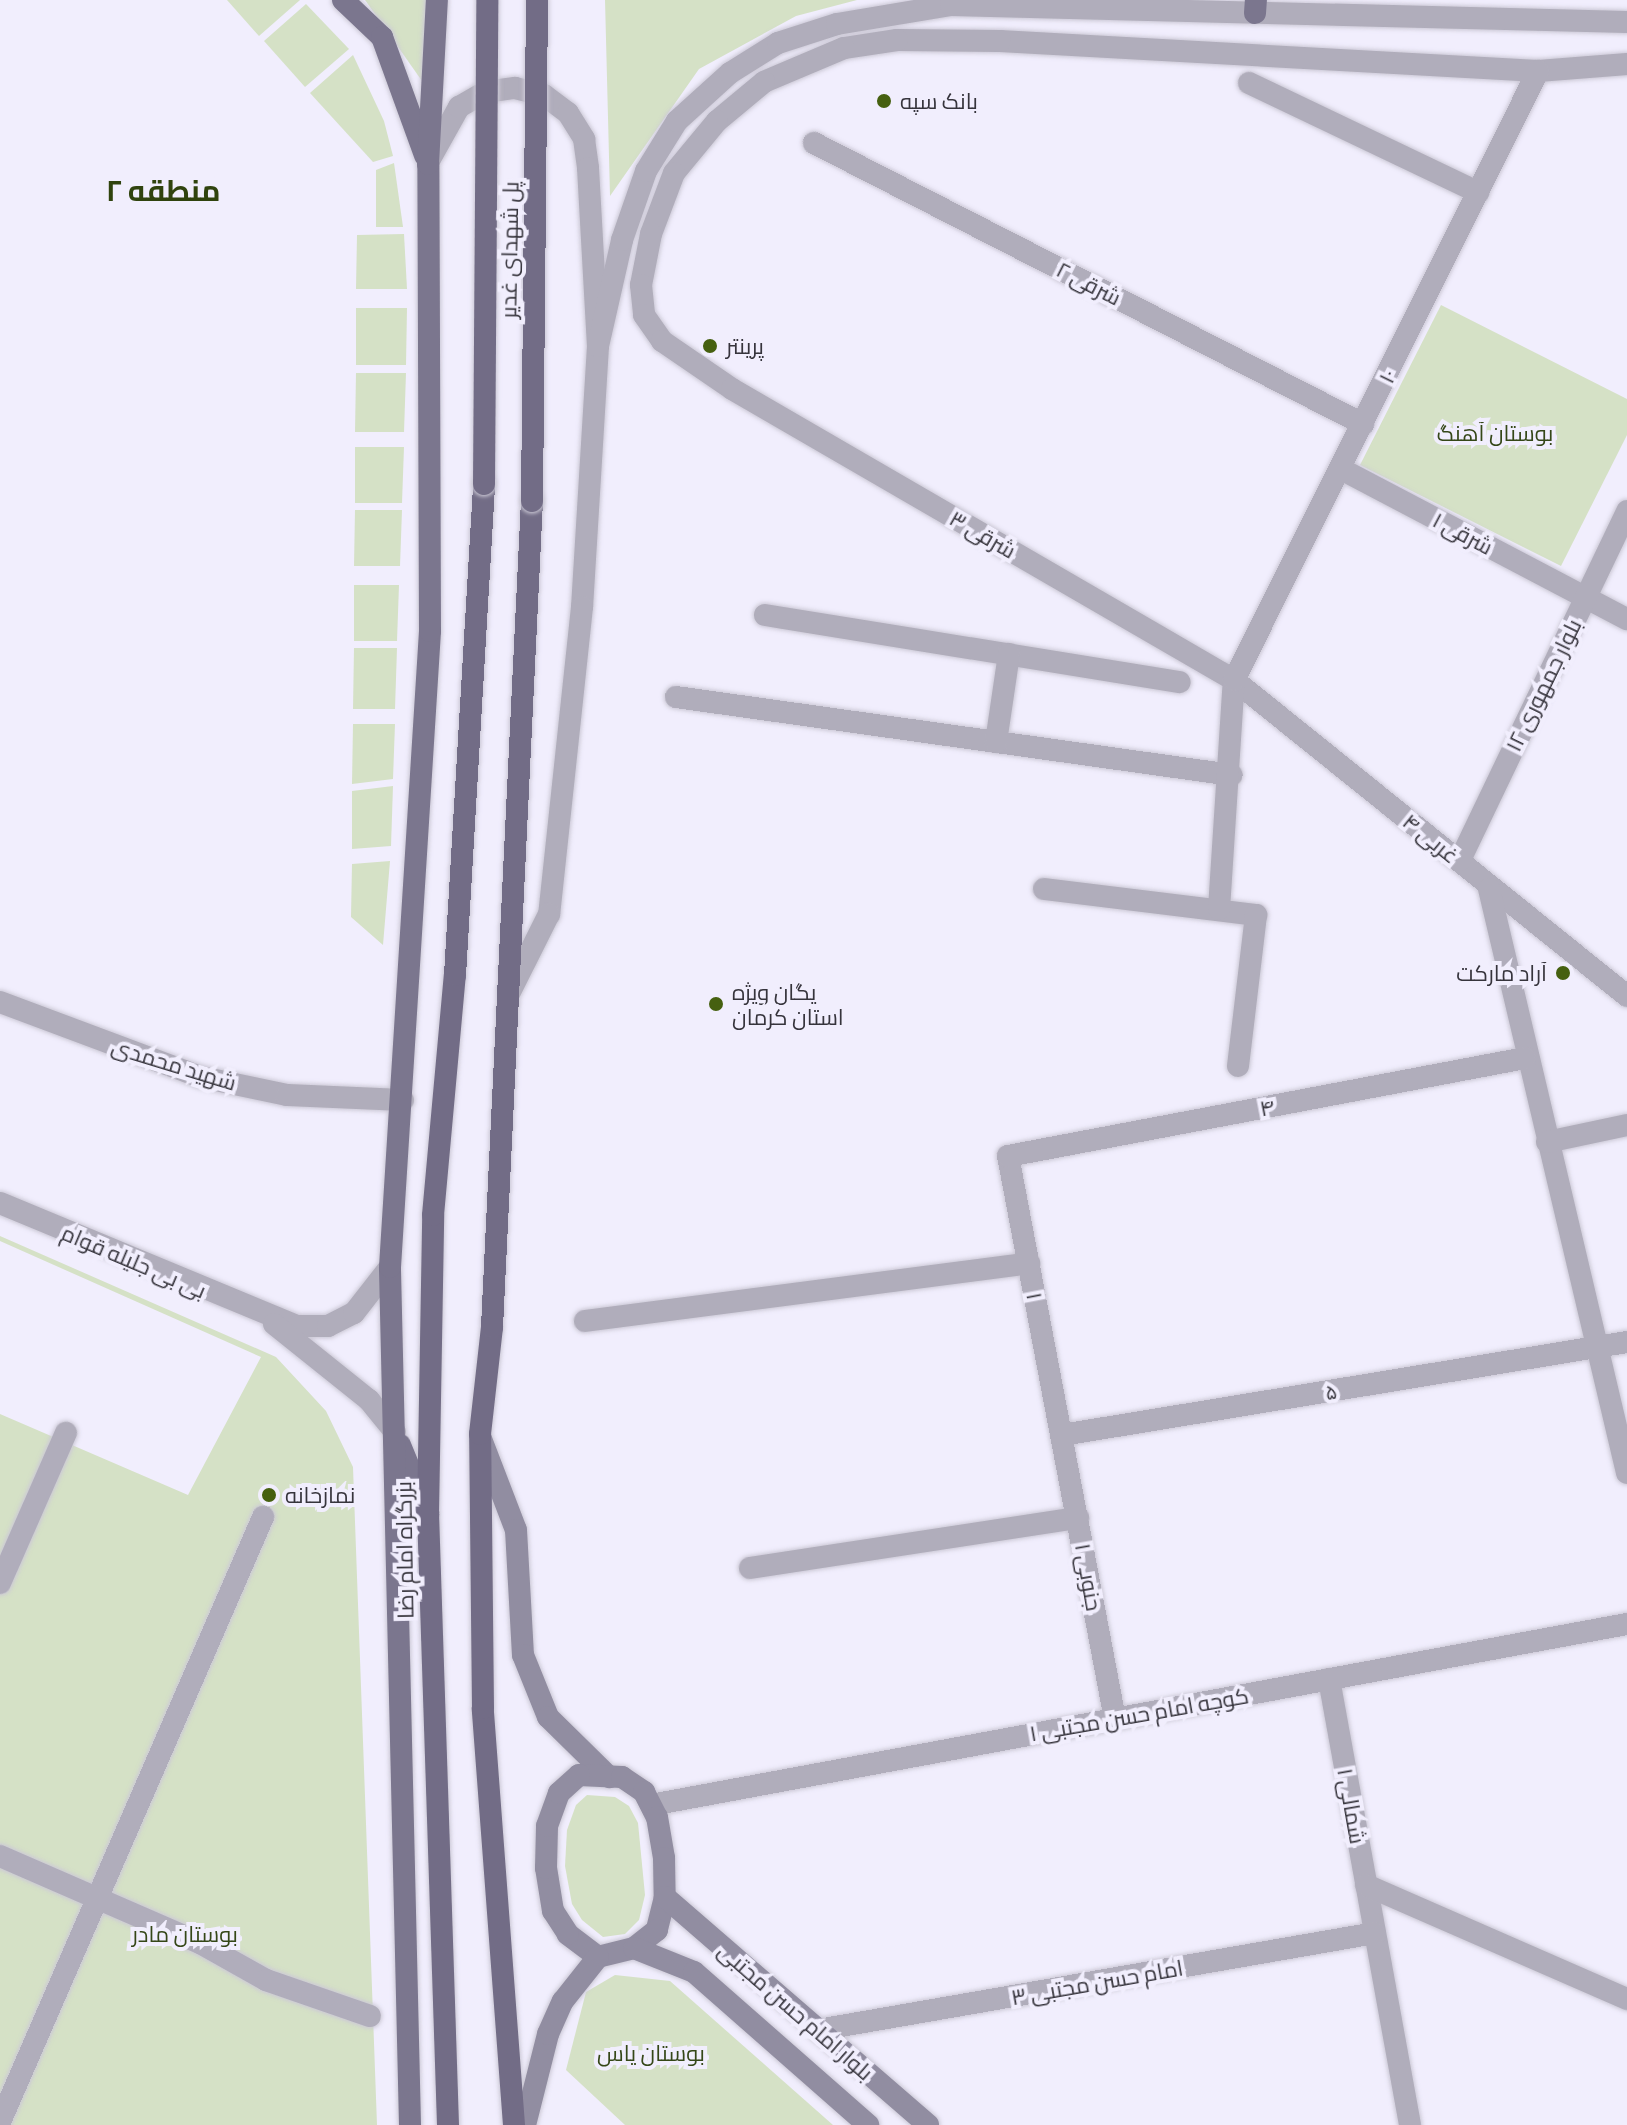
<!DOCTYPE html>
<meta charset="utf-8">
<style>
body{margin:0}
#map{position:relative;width:1627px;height:2125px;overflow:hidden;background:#f1eefd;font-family:Barlow,Cairo,sans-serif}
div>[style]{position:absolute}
.green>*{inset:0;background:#d5e1c6}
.roads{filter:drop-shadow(0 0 2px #ccc9d6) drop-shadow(0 0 2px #ccc9d6)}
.pedestrian>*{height:22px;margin:-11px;padding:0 11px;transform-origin:11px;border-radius:11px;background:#b0adbb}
.minor>*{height:22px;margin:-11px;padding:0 11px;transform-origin:11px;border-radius:11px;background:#b0adbb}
.tertiary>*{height:22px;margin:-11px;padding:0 11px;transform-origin:11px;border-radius:11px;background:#b0adbb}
.secondary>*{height:22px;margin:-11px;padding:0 11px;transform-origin:11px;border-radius:11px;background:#918da1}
.primary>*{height:22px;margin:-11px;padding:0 11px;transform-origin:11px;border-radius:11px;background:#7b768e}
.trunk>*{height:22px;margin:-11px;padding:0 11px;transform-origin:11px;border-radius:11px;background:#726c86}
.bridges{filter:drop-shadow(0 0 2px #ccc9d6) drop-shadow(0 0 2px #ccc9d6)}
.trunk-bridge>*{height:22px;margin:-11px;padding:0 11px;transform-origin:11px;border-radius:11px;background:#726c86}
.dots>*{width:22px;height:22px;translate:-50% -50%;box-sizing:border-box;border:4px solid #f1eefd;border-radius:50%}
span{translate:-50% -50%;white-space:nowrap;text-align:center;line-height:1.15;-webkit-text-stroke:8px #f1eefd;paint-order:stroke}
.poi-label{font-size:22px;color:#36343c}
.left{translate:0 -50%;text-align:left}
.right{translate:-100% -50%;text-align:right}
.street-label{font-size:22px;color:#36343c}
.park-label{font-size:22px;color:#354718}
.district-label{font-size:30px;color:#30430e;font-weight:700}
</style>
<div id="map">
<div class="green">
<div style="clip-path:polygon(227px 0,300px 0,259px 36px)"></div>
<div style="clip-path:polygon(365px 0,429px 0,422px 81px)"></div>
<div style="clip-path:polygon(605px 0,857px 0,796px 16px,699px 69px,610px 196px)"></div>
<div style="clip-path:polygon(306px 4px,349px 49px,305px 87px,264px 41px)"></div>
<div style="clip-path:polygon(353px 55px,384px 121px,393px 156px,373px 162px,310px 93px)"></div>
<div style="clip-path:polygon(394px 163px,403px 227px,376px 227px,376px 170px)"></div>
<div style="clip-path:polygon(404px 234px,407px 289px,356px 289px,357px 235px)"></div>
<div style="clip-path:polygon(1441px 305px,1627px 399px,1627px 435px,1561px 566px,1360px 465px)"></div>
<div style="clip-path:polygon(356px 308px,407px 308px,406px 365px,356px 365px)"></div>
<div style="clip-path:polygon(356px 373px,406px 373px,404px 432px,355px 432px)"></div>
<div style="clip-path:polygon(355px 447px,404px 447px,402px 503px,355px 503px)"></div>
<div style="clip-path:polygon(355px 510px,402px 510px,400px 566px,354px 566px)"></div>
<div style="clip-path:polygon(354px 585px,399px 585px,397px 641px,354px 641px)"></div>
<div style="clip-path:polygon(354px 648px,397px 648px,395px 709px,353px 709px)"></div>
<div style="clip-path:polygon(353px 724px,395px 724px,393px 779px,352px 784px)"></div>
<div style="clip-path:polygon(393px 786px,391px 846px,352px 849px,352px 791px)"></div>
<div style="clip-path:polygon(390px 861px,383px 945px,351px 917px,352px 864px)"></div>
<div style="clip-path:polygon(0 1236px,276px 1357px,326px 1411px,353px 1467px,377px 2125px,0 2125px,0 1414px,188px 1495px,261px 1357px,0 1241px)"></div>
<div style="clip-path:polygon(587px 1795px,615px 1797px,629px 1806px,638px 1823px,645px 1895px,639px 1920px,625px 1934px,603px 1937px,582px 1920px,572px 1904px,565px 1866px,567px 1830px,576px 1805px)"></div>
<div style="clip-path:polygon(615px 1975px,670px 1981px,833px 2125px,625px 2125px,566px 2070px,586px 1992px)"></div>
</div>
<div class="roads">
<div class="pedestrian">
<div style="left:0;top:1583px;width:164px;rotate:-66.3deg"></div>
<div style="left:0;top:1856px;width:218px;rotate:23.5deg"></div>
<div style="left:200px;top:1943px;width:76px;rotate:29.3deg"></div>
<div style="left:266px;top:1980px;width:110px;rotate:19.1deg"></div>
<div style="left:0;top:2122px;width:660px;rotate:-66.5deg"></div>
</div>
<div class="minor">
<div style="left:1627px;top:64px;width:89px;rotate:175.5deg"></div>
<div style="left:1538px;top:71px;width:539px;rotate:-176.81deg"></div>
<div style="left:1000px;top:41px;width:103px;rotate:-179.4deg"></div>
<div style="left:897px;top:40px;width:54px;rotate:171.4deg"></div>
<div style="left:844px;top:48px;width:87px;rotate:157deg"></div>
<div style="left:764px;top:82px;width:61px;rotate:140.3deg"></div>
<div style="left:717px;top:121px;width:67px;rotate:129.6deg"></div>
<div style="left:674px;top:173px;width:65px;rotate:110.7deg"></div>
<div style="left:651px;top:234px;width:52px;rotate:101.1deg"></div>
<div style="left:641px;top:285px;width:30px;rotate:84deg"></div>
<div style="left:644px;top:315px;width:32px;rotate:55deg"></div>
<div style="left:662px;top:341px;width:85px;rotate:34.4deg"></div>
<div style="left:732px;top:389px;width:580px;rotate:30.1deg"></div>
<div style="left:1234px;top:680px;width:504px;rotate:38.8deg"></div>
<div style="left:1249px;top:83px;width:254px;rotate:25.5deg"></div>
<div style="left:814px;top:143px;width:617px;rotate:27.11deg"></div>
<div style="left:1341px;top:469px;width:323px;rotate:27.7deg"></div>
<div style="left:765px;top:615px;width:420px;rotate:9.2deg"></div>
<div style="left:676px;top:697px;width:561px;rotate:7.99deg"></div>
<div style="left:996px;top:742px;width:89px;rotate:-81.6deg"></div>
<div style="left:1460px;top:860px;width:387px;rotate:-64.4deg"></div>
<div style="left:1044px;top:889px;width:214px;rotate:7deg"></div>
<div style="left:1256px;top:915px;width:152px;rotate:96.8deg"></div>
<div style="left:1489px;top:889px;width:600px;rotate:76.7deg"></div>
<div style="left:1219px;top:909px;width:229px;rotate:-86.3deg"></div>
<div style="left:1234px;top:680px;width:681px;rotate:-63.47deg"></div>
<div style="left:0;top:1002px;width:215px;rotate:20.5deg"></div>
<div style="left:201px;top:1077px;width:88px;rotate:11.8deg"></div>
<div style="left:287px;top:1095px;width:116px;rotate:2.5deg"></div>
<div style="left:1547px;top:1142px;width:82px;rotate:-12deg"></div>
<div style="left:585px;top:1321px;width:448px;rotate:-7.4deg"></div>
<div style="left:1062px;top:1435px;width:573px;rotate:-9.35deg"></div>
<div style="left:750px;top:1568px;width:332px;rotate:-8.7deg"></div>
<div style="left:1329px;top:1679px;width:453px;rotate:79.7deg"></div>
<div style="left:1115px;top:1719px;width:573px;rotate:-100.76deg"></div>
<div style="left:1008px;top:1156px;width:526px;rotate:-10.73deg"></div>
<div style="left:1366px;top:1885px;width:285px;rotate:23.6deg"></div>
<div style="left:818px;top:2030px;width:565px;rotate:-9.88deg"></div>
</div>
<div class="tertiary">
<div style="left:430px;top:159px;width:60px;rotate:-60.9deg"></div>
<div style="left:459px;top:107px;width:30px;rotate:-30deg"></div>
<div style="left:485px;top:92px;width:30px;rotate:-8deg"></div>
<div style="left:515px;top:88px;width:30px;rotate:14deg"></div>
<div style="left:544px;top:95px;width:30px;rotate:37deg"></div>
<div style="left:568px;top:113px;width:31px;rotate:58deg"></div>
<div style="left:584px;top:139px;width:29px;rotate:82deg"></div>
<div style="left:588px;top:168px;width:178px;rotate:86.8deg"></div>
<div style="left:598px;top:346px;width:261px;rotate:93.5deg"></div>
<div style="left:582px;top:607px;width:309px;rotate:96.1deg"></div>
<div style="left:549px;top:914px;width:87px;rotate:116.6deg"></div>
<div style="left:598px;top:346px;width:109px;rotate:-77.2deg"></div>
<div style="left:622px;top:240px;width:73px;rotate:-70.8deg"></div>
<div style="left:646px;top:171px;width:59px;rotate:-58.2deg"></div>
<div style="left:677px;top:121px;width:72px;rotate:-42.2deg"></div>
<div style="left:730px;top:73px;width:57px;rotate:-32deg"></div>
<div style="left:778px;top:43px;width:62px;rotate:-17.9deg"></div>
<div style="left:837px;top:24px;width:116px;rotate:-9.5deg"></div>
<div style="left:951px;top:5px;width:676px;rotate:1.44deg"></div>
<div style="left:0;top:1203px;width:321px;rotate:22.5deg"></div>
<div style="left:297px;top:1326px;width:31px"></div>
<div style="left:328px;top:1326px;width:29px;rotate:-27deg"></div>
<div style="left:354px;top:1313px;width:58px;rotate:-52deg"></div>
<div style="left:274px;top:1324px;width:122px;rotate:38.7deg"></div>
<div style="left:369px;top:1400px;width:41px;rotate:50.9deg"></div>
<div style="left:651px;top:1805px;width:993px;rotate:-10.51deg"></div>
</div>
<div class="secondary">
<div style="left:481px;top:1439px;width:97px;rotate:69deg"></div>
<div style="left:516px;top:1530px;width:125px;rotate:86.8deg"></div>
<div style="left:523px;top:1655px;width:67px;rotate:68deg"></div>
<div style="left:548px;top:1717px;width:86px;rotate:44.5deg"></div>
<div style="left:579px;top:1775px;width:43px;rotate:2.7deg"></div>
<div style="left:622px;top:1777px;width:27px;rotate:34deg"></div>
<div style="left:644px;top:1792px;width:28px;rotate:63deg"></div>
<div style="left:657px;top:1817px;width:42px;rotate:80.3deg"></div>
<div style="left:664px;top:1858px;width:39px;rotate:89deg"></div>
<div style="left:665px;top:1897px;width:34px;rotate:104deg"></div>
<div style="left:657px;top:1930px;width:29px;rotate:142deg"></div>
<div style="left:634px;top:1948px;width:37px;rotate:166deg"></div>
<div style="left:598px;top:1957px;width:38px;rotate:-143deg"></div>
<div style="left:568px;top:1934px;width:27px;rotate:-123deg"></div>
<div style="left:553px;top:1911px;width:44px;rotate:-99.2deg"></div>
<div style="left:546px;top:1868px;width:42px;rotate:-88.6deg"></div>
<div style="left:547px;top:1826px;width:35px;rotate:-70deg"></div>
<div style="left:559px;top:1793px;width:27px;rotate:-42deg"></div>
<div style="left:665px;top:1897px;width:348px;rotate:40.9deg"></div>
<div style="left:634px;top:1948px;width:65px;rotate:21.8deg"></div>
<div style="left:694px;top:1972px;width:232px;rotate:41.3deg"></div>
<div style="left:525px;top:2125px;width:94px;rotate:-75.8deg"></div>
<div style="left:548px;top:2034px;width:36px;rotate:-66deg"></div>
<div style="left:563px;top:2001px;width:56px;rotate:-51.5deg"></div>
</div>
<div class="primary">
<div style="left:343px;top:0;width:54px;rotate:43.5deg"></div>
<div style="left:382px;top:37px;width:126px;rotate:70deg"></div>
<div style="left:1255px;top:13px;width:13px;rotate:-86deg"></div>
<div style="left:400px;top:1445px;width:74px;rotate:67.6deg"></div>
<div style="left:410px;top:2125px;width:858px;rotate:-91.34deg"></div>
<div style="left:390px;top:1267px;width:637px;rotate:-86.4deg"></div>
<div style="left:430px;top:631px;width:467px;rotate:-90.2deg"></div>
<div style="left:428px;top:164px;width:164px;rotate:-86.9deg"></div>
</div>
<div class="trunk">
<div style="left:448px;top:2125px;width:611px;rotate:-91.87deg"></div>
<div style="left:428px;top:1514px;width:299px;rotate:-89deg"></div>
<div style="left:433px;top:1215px;width:241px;rotate:-84.8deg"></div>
<div style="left:455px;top:975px;width:492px;rotate:-86.6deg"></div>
<div style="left:514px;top:2125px;width:418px;rotate:-94.3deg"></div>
<div style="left:483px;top:1708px;width:274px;rotate:-90.6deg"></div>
<div style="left:480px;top:1434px;width:108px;rotate:-83.6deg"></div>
<div style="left:492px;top:1327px;width:827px;rotate:-87.23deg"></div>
</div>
</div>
<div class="bridges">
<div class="trunk-bridge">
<div style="left:484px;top:484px;width:484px;rotate:-89.6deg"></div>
<div style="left:532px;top:501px;width:501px;rotate:-89.43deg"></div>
</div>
</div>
<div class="dots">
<div style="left:884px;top:101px;background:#466010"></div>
<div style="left:710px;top:346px;background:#466010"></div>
<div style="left:1563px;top:973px;background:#466010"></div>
<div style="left:716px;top:1004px;background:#466010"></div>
<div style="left:269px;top:1495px;background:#466010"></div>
</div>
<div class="poi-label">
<span class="left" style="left:900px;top:101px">بانک سپه</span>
<span class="left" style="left:726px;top:346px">پرینتر</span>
<span class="right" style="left:1547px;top:973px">آراد مارکت</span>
<span class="left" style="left:732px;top:1004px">یگان ویژه<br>استان کرمان</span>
<span class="left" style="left:285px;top:1495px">نمازخانه</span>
</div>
<div class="street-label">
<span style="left:509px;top:250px;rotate:-89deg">پل شهدای غدیر</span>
<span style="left:1089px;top:283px;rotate:27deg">۲ شرقی</span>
<span style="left:1387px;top:376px;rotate:-64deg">۱۰</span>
<span style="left:1463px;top:533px;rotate:28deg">شرقی ۱</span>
<span style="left:983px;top:534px;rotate:30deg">۳ شرقی</span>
<span style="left:1543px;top:685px;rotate:-64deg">بلوار جمهوری ۱۲</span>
<span style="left:1431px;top:838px;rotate:39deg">۴ غربی</span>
<span style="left:174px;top:1064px;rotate:17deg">شهید محمدی</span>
<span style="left:1267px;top:1107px;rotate:-11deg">۴</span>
<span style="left:134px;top:1261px;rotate:23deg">بی بی جلیله قوام</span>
<span style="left:1035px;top:1296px;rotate:79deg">۱‍</span>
<span style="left:1331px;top:1391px;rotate:-9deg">۵</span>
<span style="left:404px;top:1550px;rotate:-91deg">بزرگراه امام رضا</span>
<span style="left:1089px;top:1577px;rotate:80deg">۱ جنوبی</span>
<span style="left:1139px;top:1714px;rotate:-10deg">کوچه امام حسن مجتبی ۱</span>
<span style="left:1352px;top:1806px;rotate:80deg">۱ شمالی</span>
<span style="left:1097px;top:1982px;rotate:-10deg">امام حسن مجتبی ۳</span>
<span style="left:796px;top:2011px;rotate:41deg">بلوار امام حسن مجتبی</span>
</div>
<div class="park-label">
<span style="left:1495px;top:433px">بوستان آهنگ</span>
<span style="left:185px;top:1934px">بوستان مادر</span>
<span style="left:651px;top:2053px">بوستان یاس</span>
</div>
<div class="district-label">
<span style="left:163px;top:189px">منطقه ۲</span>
</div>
</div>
